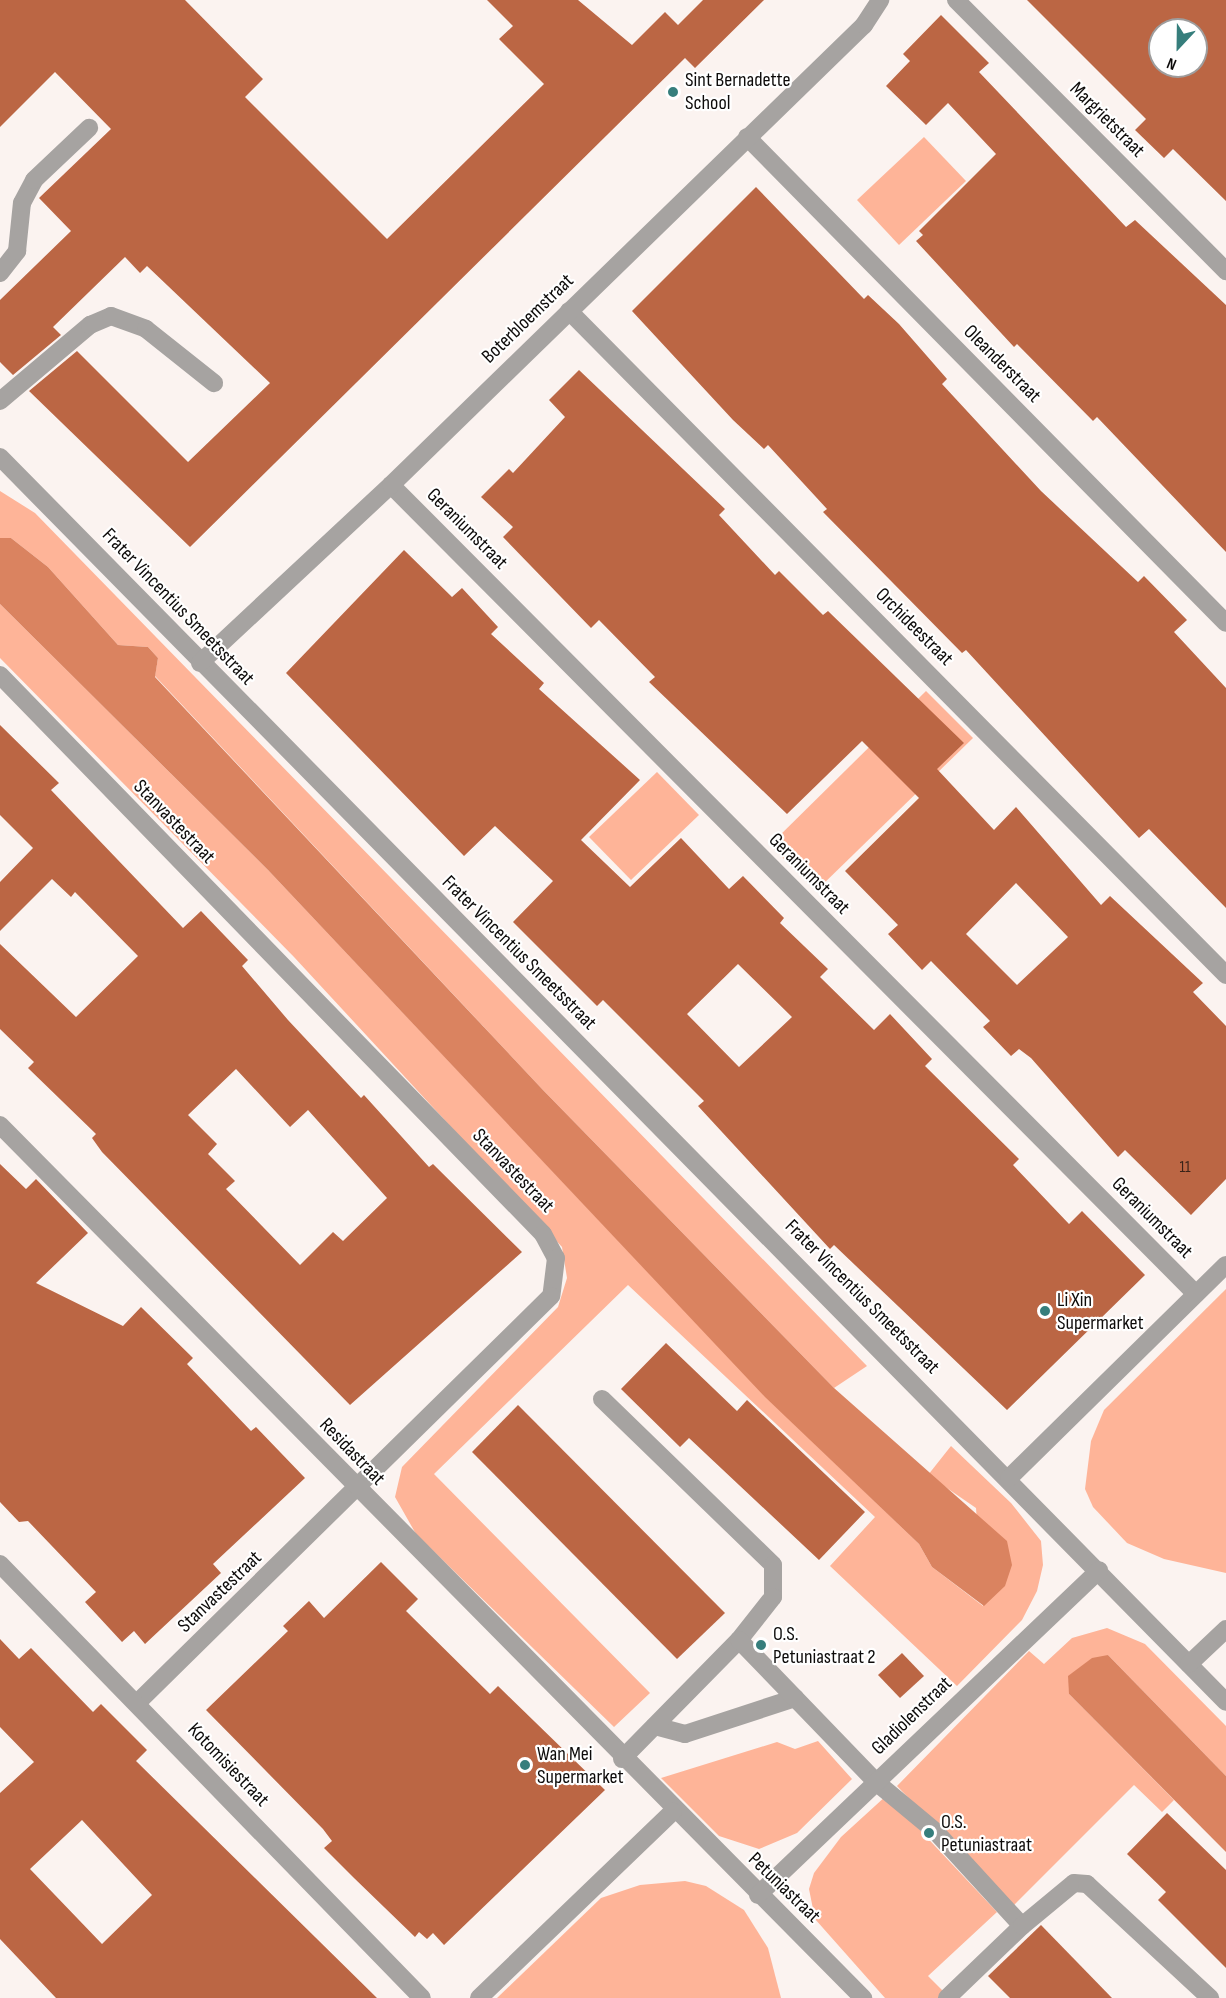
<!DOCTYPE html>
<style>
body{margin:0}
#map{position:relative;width:1226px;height:1998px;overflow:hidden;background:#fbf3f0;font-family:"Sofia Sans Condensed",sans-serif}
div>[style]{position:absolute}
.green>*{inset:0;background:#feb498}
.water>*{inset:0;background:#da8360}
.building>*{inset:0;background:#b64}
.minor>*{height:18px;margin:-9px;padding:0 9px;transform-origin:9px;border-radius:9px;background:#a6a3a1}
.dots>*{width:16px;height:16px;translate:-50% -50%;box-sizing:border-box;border:3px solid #fff;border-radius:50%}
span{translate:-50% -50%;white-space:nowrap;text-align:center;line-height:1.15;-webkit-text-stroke:4.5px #fff;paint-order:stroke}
.number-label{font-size:16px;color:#382218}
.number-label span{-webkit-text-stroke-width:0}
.poi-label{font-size:20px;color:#0d0b0a}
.left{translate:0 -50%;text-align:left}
.street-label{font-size:20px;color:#0d0b0a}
.north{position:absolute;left:1148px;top:18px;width:60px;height:60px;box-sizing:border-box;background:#fff;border:2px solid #9e9d9d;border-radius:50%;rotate:202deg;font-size:16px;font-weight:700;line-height:24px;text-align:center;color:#0d0b0a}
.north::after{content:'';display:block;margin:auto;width:21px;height:27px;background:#367e7c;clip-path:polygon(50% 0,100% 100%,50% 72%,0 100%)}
</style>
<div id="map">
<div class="green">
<div style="clip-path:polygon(924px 137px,966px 181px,899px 245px,857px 200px)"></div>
<div style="clip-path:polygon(0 491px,35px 513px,867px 1366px,834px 1388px,543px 1090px,155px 676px,158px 658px,148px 647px,118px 645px,48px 567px,11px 538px,0 538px)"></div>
<div style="clip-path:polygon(0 604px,268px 870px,765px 1396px,919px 1544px,932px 1567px,983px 1606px,976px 1508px,928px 1475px,951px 1446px,1011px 1503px,1041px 1541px,1043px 1565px,1037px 1591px,1022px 1620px,957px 1686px,830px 1566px,875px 1517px,628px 1285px,434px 1474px,650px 1693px,614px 1727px,416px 1534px,395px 1497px,402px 1467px,558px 1307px,567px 1278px,562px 1247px,294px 957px,0 658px)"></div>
<div style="clip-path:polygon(926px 691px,973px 738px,816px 891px,770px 845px)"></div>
<div style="clip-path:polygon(657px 772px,699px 815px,631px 880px,589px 837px)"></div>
<div style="clip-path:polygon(1226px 1289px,1226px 1573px,1164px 1559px,1127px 1543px,1093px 1507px,1085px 1489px,1091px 1441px,1104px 1410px)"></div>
<div style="clip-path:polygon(1107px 1628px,1145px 1644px,1226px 1726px,1226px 1776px,1108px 1655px,1069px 1694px,1174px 1800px,1162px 1812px,1134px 1785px,1013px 1906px,897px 1786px,1029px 1651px,1044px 1664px,1072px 1638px)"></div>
<div style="clip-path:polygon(818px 1741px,852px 1779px,797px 1833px,759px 1849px,719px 1836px,661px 1778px,777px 1742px,795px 1749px)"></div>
<div style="clip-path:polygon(887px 1795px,997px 1912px,928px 1976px,950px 1998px,885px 1998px,815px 1919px,809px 1889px,814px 1873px,841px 1837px)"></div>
<div style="clip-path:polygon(685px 1881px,706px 1886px,744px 1910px,768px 1948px,781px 1998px,497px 1998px,601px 1898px,640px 1885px)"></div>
</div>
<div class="water">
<div style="clip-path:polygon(0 538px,11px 538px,48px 567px,118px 645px,148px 647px,158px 658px,155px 677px,543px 1090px,834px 1388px,1007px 1541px,1012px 1565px,1005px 1586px,984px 1606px,932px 1567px,919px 1544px,765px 1397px,268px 870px,0 604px)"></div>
<div style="clip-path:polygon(1108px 1655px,1226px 1776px,1226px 1852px,1069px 1694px,1068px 1676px,1092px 1658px)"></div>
</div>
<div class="building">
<div style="clip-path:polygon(0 0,185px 0,263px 79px,245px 97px,387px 239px,544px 84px,499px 39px,513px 26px,487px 0,578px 0,632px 45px,665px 12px,678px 25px,703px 0,764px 0,695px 68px,685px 58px,190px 547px,29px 391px,77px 351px,188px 462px,270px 383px,147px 266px,140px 273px,125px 257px,53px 327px,61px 335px,13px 375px,0 362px,0 300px,71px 231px,39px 198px,111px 129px,55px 72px,0 127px)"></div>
<div style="clip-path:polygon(evenodd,1027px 0,1226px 0,1226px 201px,1173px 149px,1164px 158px,1135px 130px,1146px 119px,1027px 0,1160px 30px,1196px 30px,1196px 66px,1160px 66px,1160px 30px)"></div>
<div style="clip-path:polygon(941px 15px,989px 63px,979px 72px,1126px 227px,1135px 220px,1226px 305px,1226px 552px,1097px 417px,1093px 421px,1017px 344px,1014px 347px,916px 241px,923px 235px,919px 231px,996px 154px,948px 103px,926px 125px,886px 86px,910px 61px,903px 54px)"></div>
<div style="clip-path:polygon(756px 187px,864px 299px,868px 295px,899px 324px,947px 379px,942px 384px,1041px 491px,1138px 582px,1144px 576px,1187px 620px,1174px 632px,1226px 688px,1226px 908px,1149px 829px,1139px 838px,966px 650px,962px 653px,823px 512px,827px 509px,768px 445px,764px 449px,733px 420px,632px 311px)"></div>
<div style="clip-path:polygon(evenodd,579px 370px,725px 509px,719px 515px,775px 575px,779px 571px,823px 615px,828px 611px,964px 743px,937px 769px,994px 830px,1016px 807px,1101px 905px,1110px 896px,1203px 983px,1193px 992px,1226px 1026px,1226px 1179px,1191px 1215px,1125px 1150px,1118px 1157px,1031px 1058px,1019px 1049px,1011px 1056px,983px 1027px,990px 1021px,931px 961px,922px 970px,888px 934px,898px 925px,845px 871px,919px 798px,862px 741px,787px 814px,649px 682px,655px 677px,599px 620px,591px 628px,503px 537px,513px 527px,481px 497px,509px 469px,513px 473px,565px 417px,549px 400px,579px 370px,1016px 883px,1068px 937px,1017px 985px,966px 934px,1016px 883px)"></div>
<div style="clip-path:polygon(evenodd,404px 550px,452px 597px,462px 588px,498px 627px,491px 634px,544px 683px,539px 689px,640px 780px,581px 840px,630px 887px,681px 838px,729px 889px,743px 876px,784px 918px,780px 923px,828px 969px,820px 977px,874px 1030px,890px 1014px,932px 1059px,925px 1066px,1019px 1159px,1013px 1165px,1069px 1224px,1082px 1211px,1145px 1275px,1007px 1410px,834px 1245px,830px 1249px,698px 1106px,704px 1101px,603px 1000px,597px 1006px,513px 922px,553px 881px,495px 826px,464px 856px,286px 673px,404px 550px,738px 964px,792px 1017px,739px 1067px,687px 1014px,738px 964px)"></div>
<div style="clip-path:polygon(evenodd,0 725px,59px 783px,51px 790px,183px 928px,201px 911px,248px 960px,242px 966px,288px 1020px,361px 1098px,364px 1095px,429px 1167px,433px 1164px,522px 1252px,350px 1405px,102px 1152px,92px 1138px,96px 1134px,28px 1068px,34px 1062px,0 1029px,0 944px,76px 1017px,138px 956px,75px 892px,71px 897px,52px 879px,0 931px,0 882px,33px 848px,0 815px,0 725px,236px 1069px,290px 1127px,308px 1110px,387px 1198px,343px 1241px,333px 1232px,300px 1265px,226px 1189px,235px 1181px,208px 1154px,217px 1144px,188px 1115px,236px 1069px)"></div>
<div style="clip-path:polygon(0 1164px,26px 1189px,36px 1179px,88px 1233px,36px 1283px,123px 1326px,141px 1307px,193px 1358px,187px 1364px,251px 1431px,256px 1427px,305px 1478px,213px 1564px,221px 1573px,145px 1644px,134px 1631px,122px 1642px,85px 1602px,96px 1592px,28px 1521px,19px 1522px,0 1502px)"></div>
<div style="clip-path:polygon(666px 1343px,737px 1411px,747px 1400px,865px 1512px,819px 1560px,689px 1438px,680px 1447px,621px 1389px)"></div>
<div style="clip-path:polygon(518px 1405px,725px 1613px,677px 1659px,472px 1452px)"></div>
<div style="clip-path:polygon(381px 1562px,418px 1599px,406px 1611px,490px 1694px,498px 1686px,605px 1790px,444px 1945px,433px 1933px,427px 1939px,419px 1932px,415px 1937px,354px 1878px,324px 1848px,332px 1841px,323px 1829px,206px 1710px,288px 1631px,283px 1626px,309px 1601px,324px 1618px)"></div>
<div style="clip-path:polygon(evenodd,0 1639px,19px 1659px,31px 1648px,93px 1712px,101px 1704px,147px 1750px,136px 1761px,377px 1998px,56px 1998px,0 1939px,0 1793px,34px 1762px,0 1727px,0 1639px,82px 1820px,152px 1895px,102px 1944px,30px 1869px,82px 1820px)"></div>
<div style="clip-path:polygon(902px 1653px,924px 1676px,900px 1698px,878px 1675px)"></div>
<div style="clip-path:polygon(1167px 1813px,1226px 1870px,1226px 1968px,1158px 1900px,1166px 1892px,1127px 1854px)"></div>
<div style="clip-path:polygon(1041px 1925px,1112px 1998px,1010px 1998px,988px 1976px)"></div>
</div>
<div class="minor">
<div style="left:956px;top:0;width:383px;rotate:45.1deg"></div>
<div style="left:747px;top:137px;width:682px;rotate:45.42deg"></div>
<div style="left:0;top:273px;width:28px;rotate:-52deg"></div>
<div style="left:17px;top:251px;width:48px;rotate:-84.1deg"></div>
<div style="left:22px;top:203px;width:26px;rotate:-62deg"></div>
<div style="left:34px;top:180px;width:76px;rotate:-43.4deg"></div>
<div style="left:569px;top:311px;width:934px;rotate:45.3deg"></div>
<div style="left:0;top:401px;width:118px;rotate:-40.2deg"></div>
<div style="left:90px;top:325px;width:23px;rotate:-23deg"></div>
<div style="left:111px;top:316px;width:37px;rotate:20deg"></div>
<div style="left:146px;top:329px;width:87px;rotate:38.5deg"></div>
<div style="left:0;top:457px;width:1747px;rotate:45.44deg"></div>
<div style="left:391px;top:485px;width:1141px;rotate:45.14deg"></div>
<div style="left:200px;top:663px;width:261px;rotate:-43deg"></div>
<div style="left:391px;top:485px;width:660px;rotate:-44.2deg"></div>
<div style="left:864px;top:25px;width:30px;rotate:-57deg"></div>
<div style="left:0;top:675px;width:779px;rotate:45.83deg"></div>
<div style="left:543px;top:1234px;width:27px;rotate:62deg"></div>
<div style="left:556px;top:1258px;width:38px;rotate:97deg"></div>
<div style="left:551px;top:1296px;width:581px;rotate:135.49deg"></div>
<div style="left:0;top:1125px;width:1228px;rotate:45.33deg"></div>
<div style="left:602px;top:1399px;width:238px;rotate:44.1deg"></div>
<div style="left:773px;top:1565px;width:32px;rotate:90deg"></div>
<div style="left:773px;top:1597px;width:55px;rotate:128.3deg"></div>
<div style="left:1009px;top:1478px;width:304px;rotate:-44.5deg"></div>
<div style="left:0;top:1564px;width:605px;rotate:45.8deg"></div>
<div style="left:1189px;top:1664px;width:51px;rotate:-43.4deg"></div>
<div style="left:655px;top:1726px;width:31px;rotate:15deg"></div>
<div style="left:685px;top:1734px;width:116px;rotate:-18.1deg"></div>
<div style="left:622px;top:1759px;width:167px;rotate:-45.5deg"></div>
<div style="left:739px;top:1640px;width:197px;rotate:46deg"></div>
<div style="left:876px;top:1782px;width:78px;rotate:39.8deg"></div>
<div style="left:936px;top:1832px;width:127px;rotate:47.5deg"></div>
<div style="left:1022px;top:1926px;width:104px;rotate:136.2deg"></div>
<div style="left:758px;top:1895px;width:471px;rotate:-43.6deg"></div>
<div style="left:1022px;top:1926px;width:67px;rotate:-39.6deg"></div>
<div style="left:1074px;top:1883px;width:13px;rotate:4deg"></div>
<div style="left:1087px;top:1884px;width:168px;rotate:42.8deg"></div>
<div style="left:479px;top:1998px;width:269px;rotate:-43.9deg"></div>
</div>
<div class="dots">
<div style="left:673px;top:92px;background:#367e7c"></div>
<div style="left:1045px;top:1311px;background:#367e7c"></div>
<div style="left:761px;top:1645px;background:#367e7c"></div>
<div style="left:525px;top:1765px;background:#367e7c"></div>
<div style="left:929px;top:1833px;background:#367e7c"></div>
</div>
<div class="number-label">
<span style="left:1185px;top:1168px">11</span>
</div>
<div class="poi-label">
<span class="left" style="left:685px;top:92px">Sint Bernadette<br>School</span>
<span class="left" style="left:1057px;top:1312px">Li Xin<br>Supermarket</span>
<span class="left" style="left:773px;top:1646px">O.S.<br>Petuniastraat 2</span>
<span class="left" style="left:537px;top:1766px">Wan Mei<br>Supermarket</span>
<span class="left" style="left:941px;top:1834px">O.S.<br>Petuniastraat</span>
</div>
<div class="street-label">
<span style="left:1107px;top:120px;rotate:45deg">Margrietstraat</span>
<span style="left:528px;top:319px;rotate:-44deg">Boterbloemstraat</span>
<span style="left:1002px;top:364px;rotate:45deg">Oleanderstraat</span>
<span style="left:467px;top:529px;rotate:45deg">Geraniumstraat</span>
<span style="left:178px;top:607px;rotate:46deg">Frater Vincentius Smeetsstraat</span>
<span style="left:914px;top:627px;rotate:45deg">Orchideestraat</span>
<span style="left:174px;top:822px;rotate:46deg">Stanvastestraat</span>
<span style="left:809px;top:874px;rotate:45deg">Geraniumstraat</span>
<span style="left:519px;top:953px;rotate:45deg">Frater Vincentius Smeetsstraat</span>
<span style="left:513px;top:1171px;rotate:46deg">Stanvastestraat</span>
<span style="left:1152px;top:1218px;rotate:45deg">Geraniumstraat</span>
<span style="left:862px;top:1297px;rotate:45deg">Frater Vincentius Smeetsstraat</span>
<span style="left:352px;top:1452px;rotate:46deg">Residastraat</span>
<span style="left:220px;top:1592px;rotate:-44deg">Stanvastestraat</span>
<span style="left:912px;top:1716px;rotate:-44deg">Gladiolenstraat</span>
<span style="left:228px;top:1765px;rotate:46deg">Kotomisiestraat</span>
<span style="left:784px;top:1888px;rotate:44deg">Petuniastraat</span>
</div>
<div class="north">N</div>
</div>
